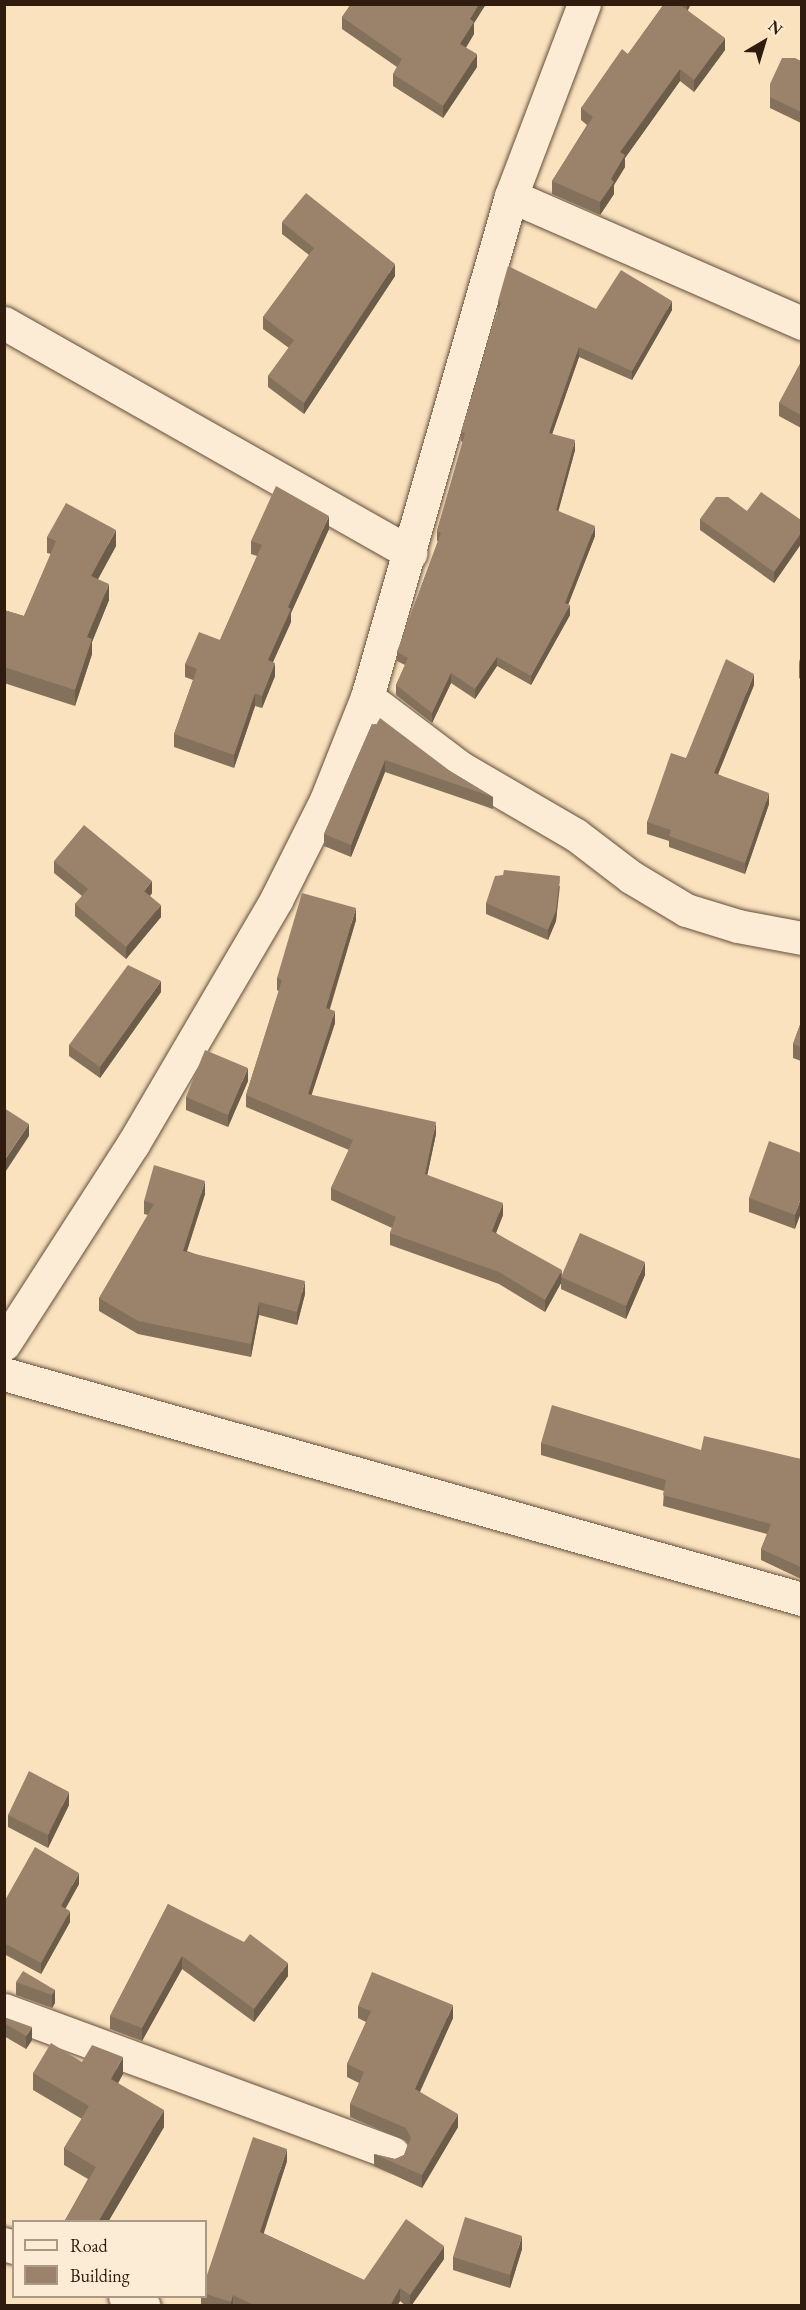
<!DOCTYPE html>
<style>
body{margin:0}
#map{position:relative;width:806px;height:2310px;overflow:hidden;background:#fbe2be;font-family:"EB Garamond",serif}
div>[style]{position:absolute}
.roads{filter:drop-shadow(0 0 2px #634e3a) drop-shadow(0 0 2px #634e3a)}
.street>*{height:33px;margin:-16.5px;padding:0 16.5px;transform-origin:16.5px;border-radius:16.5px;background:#fcecd5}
.wall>*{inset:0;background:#84715b}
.shaded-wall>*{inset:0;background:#6c5c4a}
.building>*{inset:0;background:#9a836a}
span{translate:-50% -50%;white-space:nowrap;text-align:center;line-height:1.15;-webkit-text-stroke:4.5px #fcecd5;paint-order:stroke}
.frame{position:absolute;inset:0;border:6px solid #301c0e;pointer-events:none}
.legend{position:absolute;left:12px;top:2220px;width:195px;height:78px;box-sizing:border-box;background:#fcecd5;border:2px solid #aa9985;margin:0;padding:8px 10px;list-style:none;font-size:18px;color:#301c0e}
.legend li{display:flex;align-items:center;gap:12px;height:30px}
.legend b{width:30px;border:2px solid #aa9985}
.north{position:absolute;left:734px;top:12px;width:60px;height:60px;-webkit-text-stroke:4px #fcecd5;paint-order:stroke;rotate:38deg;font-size:16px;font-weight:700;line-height:24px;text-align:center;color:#301c0e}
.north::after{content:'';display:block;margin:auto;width:21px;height:27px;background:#301c0e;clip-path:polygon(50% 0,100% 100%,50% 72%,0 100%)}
</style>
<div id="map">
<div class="roads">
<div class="street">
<div style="left:511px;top:196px;width:318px;rotate:23.6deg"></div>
<div style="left:4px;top:323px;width:467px;rotate:29.5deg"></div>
<div style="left:367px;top:697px;width:118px;rotate:37.1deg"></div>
<div style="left:461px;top:768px;width:133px;rotate:30.2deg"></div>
<div style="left:576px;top:835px;width:69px;rotate:37.4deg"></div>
<div style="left:631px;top:877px;width:64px;rotate:31deg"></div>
<div style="left:686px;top:910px;width:54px;rotate:17.1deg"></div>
<div style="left:738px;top:926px;width:65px;rotate:10.6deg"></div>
<div style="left:4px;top:1344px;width:238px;rotate:-57.2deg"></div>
<div style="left:133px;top:1144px;width:283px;rotate:-59.6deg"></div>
<div style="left:276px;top:900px;width:112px;rotate:-63.4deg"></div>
<div style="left:326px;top:800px;width:111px;rotate:-68.3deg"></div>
<div style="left:367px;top:697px;width:521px;rotate:-73.96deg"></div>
<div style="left:511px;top:196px;width:205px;rotate:-69.2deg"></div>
<div style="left:4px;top:1374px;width:829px;rotate:15.75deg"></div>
<div style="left:4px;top:2010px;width:414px;rotate:20.2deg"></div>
<div style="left:4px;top:2244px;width:10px;rotate:17deg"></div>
<div style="left:125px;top:2296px;width:21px;rotate:28deg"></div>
</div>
</div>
<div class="wall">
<div style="clip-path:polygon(351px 4px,486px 4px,474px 23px,474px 34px,466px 48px,477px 67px,443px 118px,393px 86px,393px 74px,397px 67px,342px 29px,342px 17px)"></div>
<div style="clip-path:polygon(664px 4px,691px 4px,687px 10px,725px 50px,694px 92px,680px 81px,625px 158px,625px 167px,614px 185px,614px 194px,600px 215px,552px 194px,552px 181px,587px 125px,581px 120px,581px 108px,628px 54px)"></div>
<div style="clip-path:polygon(801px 61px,801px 123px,770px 108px,770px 84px)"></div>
<div style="clip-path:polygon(282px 222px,395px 276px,304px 414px,268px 387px,268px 376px,289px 348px,263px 329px,263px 317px,309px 255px,282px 234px)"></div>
<div style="clip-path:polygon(498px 301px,596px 309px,672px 310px,632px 380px,579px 357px,552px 434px,575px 450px,558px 511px,595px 536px,568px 604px,570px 615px,531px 685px,497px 666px,475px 699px,451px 683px,432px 723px,396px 695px,396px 685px,405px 665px,397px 661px,397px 652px,438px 541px,437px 541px,437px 531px,463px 442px,461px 441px,461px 432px,498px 311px)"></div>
<div style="clip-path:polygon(801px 362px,801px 428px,779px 416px,779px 403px)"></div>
<div style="clip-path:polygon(747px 511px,801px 520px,801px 544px,774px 583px,700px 530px,700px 519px)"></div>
<div style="clip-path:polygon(329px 529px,291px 613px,291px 622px,273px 662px,275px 676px,262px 708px,255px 706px,234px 768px,174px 747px,174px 734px,193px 680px,185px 677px,185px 664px,220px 640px,257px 556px,251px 554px,251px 541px)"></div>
<div style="clip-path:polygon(47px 537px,116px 546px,98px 579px,109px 600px,92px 642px,92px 654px,75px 706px,4px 683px,4px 610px,24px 616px,51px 554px,47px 553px)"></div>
<div style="clip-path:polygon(801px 655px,801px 679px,799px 678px,799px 663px)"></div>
<div style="clip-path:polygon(754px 685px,718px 774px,769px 804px,745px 874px,669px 847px,669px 841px,647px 834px,647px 822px,686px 758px)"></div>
<div style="clip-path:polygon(372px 724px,493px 797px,493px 809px,385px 772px,351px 857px,324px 846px,324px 834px)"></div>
<div style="clip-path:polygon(54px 861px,152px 893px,150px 896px,161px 917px,126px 959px,75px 916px,75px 904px,82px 896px,54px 873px)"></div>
<div style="clip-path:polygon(560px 886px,556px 921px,548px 940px,486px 914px,486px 903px)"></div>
<div style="clip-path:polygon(356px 920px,330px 1009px,335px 1023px,311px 1095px,436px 1134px,427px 1175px,503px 1215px,496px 1233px,562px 1275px,645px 1275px,626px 1319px,561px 1289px,561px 1283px,545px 1312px,499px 1284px,390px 1245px,390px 1233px,392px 1228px,331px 1200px,331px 1188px,349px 1150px,246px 1107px,246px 1095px,279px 991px,277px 990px,277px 978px)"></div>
<div style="clip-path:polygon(161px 992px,100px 1078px,69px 1056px,69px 1045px)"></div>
<div style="clip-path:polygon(801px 1022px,801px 1061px,793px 1058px,793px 1044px)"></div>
<div style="clip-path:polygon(248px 1081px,228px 1127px,186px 1110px,186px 1097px)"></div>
<div style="clip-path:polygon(801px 1153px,795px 1229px,749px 1212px,749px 1198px)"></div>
<div style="clip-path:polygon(205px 1194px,187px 1251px,305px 1294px,297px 1325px,259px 1315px,251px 1357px,138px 1334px,99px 1311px,99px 1298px,148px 1215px,144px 1214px,144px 1201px)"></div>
<div style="clip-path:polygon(541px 1443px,701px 1450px,801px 1459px,801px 1579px,761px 1560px,761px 1549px,767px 1534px,663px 1506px,664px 1491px,541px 1455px)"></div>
<div style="clip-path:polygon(69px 1805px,48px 1848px,8px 1827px,8px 1815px)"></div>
<div style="clip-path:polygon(79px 1884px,65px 1908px,70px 1922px,41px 1974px,4px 1954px,4px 1902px)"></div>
<div style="clip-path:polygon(168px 1904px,288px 1976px,254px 2022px,182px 1969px,142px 2041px,110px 2029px,110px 2016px)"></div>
<div style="clip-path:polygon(16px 1982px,55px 1990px,55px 2003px,52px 2008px,16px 1995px)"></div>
<div style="clip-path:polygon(358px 2006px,453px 2018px,420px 2092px,458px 2127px,422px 2188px,374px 2166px,374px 2154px,395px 2159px,404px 2155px,408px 2144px,406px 2141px,350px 2117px,350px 2104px,359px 2083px,347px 2077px,347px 2064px,366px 2022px,358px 2018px)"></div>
<div style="clip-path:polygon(4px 2017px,32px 2040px,26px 2049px,4px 2036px)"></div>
<div style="clip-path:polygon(82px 2062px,123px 2074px,118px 2083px,164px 2127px,108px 2222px,64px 2222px,88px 2179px,64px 2165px,64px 2148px,82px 2119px,33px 2090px,33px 2073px)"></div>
<div style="clip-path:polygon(287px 2161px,263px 2233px,364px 2280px,444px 2259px,411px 2306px,406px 2306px,400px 2301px,397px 2306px,201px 2305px,201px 2296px,206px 2296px,206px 2278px)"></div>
<div style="clip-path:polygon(522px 2249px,510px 2288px,453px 2270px,453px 2257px)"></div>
</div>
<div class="shaded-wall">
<div style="clip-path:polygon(479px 4px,486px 4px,474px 23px,474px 34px,460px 56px,460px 44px,470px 19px)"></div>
<div style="clip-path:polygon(687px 4px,691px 4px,687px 12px)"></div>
<div style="clip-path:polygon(725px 38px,725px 50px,694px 92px,694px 80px)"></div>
<div style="clip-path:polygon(477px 54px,477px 67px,443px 118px,443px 106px)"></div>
<div style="clip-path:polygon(680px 69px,680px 81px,625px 158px,625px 167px,614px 185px,614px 194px,600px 215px,600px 202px,611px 179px,620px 152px)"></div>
<div style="clip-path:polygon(395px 264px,395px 276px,304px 414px,304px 403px)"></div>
<div style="clip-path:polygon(672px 301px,672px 310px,632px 380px,632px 371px)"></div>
<div style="clip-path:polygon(579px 347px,579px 357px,549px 443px,549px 433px)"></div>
<div style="clip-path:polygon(575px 440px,575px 450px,556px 520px,556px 510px)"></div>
<div style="clip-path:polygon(329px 516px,329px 529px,291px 613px,291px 622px,268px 673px,268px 660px,288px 607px)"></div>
<div style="clip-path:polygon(595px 526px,595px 536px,565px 613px,565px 603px)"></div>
<div style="clip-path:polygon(116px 530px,116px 546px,91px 592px,91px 576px)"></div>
<div style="clip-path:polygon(801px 533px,801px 544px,774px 583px,774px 572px)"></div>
<div style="clip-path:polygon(109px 584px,109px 600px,92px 642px,92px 654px,75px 706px,75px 690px,87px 637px)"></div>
<div style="clip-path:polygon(570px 605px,570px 615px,531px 685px,531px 676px)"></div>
<div style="clip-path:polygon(497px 657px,497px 666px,475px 699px,475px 689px)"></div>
<div style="clip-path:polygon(275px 663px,275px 676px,262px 708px,262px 696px)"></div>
<div style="clip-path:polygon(451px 673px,451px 683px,432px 723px,432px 713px)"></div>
<div style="clip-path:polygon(754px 674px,754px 685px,714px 784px,714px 773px)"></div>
<div style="clip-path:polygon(255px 693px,255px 706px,234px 768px,234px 755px)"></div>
<div style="clip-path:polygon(385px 760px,385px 772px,351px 857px,351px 845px)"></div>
<div style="clip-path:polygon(769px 793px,769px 804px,745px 874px,745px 863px)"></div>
<div style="clip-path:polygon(560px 876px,556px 921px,548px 940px,548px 930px)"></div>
<div style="clip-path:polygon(152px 881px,152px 893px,144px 903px,144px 891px)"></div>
<div style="clip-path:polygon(161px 905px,161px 917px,126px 959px,126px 947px)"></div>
<div style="clip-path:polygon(356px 908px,356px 920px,326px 1020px,326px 1008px)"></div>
<div style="clip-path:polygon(161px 981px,161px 992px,100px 1078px,100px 1067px)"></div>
<div style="clip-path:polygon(335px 1011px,335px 1023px,308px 1106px,308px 1094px)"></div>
<div style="clip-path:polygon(248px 1068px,248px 1081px,228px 1127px,228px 1115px)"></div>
<div style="clip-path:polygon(436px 1122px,436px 1134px,425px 1186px,425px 1174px)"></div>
<div style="clip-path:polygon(29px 1124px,29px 1136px,4px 1174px,4px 1161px)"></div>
<div style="clip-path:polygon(205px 1181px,205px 1194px,183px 1263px,183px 1251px)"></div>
<div style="clip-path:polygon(801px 1198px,801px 1213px,795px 1229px,795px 1215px)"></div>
<div style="clip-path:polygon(503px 1203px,503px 1215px,492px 1243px,492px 1231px)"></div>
<div style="clip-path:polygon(645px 1262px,645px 1275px,626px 1319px,626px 1306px)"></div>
<div style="clip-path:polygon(562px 1270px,561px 1283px,545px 1312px,545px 1300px)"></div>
<div style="clip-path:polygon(305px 1281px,305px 1294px,297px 1325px,297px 1312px)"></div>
<div style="clip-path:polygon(259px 1302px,259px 1315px,251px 1357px,251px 1344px)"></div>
<div style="clip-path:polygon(69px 1792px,69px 1805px,48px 1848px,48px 1835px)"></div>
<div style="clip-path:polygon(79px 1873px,79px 1884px,61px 1917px,61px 1906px)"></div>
<div style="clip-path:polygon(70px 1911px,70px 1922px,41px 1974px,41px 1963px)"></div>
<div style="clip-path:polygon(182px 1956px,182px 1969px,142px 2041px,142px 2028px)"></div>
<div style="clip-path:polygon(288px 1963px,288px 1976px,254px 2022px,254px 2009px)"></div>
<div style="clip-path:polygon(55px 1990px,55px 2003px,52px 2008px,52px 1995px)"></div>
<div style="clip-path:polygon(453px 2005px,453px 2018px,415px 2102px,415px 2089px)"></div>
<div style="clip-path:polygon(32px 2027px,32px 2040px,26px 2049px,26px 2036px)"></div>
<div style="clip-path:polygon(123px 2057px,123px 2074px,111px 2096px,111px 2079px)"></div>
<div style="clip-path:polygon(164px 2110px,164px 2127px,108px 2222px,98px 2222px)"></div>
<div style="clip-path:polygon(458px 2114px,458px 2127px,422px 2188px,422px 2175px)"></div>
<div style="clip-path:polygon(287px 2149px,287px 2161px,260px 2245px,260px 2232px)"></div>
<div style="clip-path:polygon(522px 2236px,522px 2249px,510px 2288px,510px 2275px)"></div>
<div style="clip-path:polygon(444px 2246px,444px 2259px,411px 2306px,410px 2306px,410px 2295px)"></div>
<div style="clip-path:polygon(400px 2288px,400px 2301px,397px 2306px,390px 2306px)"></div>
<div style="clip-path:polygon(233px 2295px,233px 2306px,231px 2306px,231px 2302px)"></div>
</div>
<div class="building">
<div style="clip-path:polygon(351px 4px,479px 4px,470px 19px,474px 22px,460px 44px,477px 54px,443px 106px,393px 74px,402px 59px,342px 17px)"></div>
<div style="clip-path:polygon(664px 4px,679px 4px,725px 38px,694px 80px,680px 69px,620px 152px,625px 155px,611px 179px,614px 182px,600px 202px,552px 181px,593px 117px,581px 108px,622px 49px,628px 54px)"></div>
<div style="clip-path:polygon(782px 58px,795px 58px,801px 61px,801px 112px,770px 97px,770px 84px)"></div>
<div style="clip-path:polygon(306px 193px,395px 264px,304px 403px,268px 376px,294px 340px,263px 317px,314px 248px,282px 222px)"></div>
<div style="clip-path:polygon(508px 266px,596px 309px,621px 270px,672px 301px,632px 371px,579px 347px,549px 433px,575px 440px,556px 510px,595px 526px,565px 603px,570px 605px,531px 676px,497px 657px,475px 689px,451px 673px,432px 713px,396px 685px,408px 658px,397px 652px,441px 533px,437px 531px,465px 433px,461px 432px,501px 302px,498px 301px)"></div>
<div style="clip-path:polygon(801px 362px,801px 415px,779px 403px)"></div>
<div style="clip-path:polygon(276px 486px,329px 516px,288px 607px,291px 609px,268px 660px,275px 663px,262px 696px,255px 693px,234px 755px,174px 734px,197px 669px,185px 664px,199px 632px,220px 640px,262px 545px,251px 541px)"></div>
<div style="clip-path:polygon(761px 492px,801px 520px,801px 533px,774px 572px,700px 519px,716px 497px,728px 497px,747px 511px)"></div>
<div style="clip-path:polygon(66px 503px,116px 530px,91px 576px,109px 584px,87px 637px,92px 639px,75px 690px,4px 667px,4px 610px,24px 616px,56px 541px,47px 537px)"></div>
<div style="clip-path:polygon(801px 655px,801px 664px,799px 663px)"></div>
<div style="clip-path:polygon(726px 659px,754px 674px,714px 773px,769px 793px,745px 863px,669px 836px,671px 830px,647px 822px,671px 753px,686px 758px)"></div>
<div style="clip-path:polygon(380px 718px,450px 771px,493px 797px,385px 760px,351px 845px,324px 834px,372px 724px,376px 725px)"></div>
<div style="clip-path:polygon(84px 825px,152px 881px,144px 891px,161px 905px,126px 947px,75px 904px,88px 889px,54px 861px)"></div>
<div style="clip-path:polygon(504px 870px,560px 876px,556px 911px,548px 930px,486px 903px,495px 876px,503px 875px)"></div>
<div style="clip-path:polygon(302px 893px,356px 908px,326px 1008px,335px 1011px,308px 1094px,436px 1122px,425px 1174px,503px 1203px,492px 1231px,562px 1270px,545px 1300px,499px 1272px,390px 1233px,396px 1217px,331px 1188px,353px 1140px,246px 1095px,282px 980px,277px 978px)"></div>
<div style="clip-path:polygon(128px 965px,161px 981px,100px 1067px,69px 1045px)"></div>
<div style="clip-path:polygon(801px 1022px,801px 1047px,793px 1044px)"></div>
<div style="clip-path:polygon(205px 1050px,248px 1068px,228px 1115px,186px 1097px)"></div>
<div style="clip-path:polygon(4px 1108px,29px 1124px,4px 1161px)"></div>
<div style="clip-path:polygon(769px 1141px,801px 1153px,801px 1150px,801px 1198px,795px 1215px,749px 1198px)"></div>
<div style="clip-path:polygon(154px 1165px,205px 1181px,183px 1251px,305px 1281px,297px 1312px,259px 1302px,251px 1344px,138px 1321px,99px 1298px,154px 1204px,144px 1201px)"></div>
<div style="clip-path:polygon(580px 1233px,645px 1262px,626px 1306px,561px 1277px)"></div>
<div style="clip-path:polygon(552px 1405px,701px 1450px,704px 1436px,801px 1459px,801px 1567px,761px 1549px,771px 1524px,663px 1495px,666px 1480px,541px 1443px)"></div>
<div style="clip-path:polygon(29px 1771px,69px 1792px,48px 1835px,8px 1815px)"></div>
<div style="clip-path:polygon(35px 1847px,79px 1873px,61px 1906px,70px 1911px,41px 1963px,4px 1943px,4px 1902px)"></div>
<div style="clip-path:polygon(168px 1904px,244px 1942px,250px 1934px,288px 1963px,254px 2009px,182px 1956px,142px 2028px,110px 2016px)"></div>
<div style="clip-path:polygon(23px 1971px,55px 1990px,52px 1995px,16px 1982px)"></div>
<div style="clip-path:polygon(372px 1972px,453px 2005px,415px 2089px,458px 2114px,422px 2175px,374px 2154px,395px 2159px,404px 2155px,411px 2138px,406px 2128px,350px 2104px,364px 2072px,347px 2064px,371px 2011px,358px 2006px)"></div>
<div style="clip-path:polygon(4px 2017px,32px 2027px,26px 2036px,4px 2023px)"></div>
<div style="clip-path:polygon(51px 2043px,82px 2062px,92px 2045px,123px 2057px,111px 2079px,164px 2110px,98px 2222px,64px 2222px,96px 2167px,64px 2148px,89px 2106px,33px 2073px)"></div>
<div style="clip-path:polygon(253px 2137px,287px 2149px,260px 2232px,364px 2280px,406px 2219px,444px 2246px,410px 2295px,400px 2288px,390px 2306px,256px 2306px,233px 2295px,231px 2302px,206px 2294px,206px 2278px)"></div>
<div style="clip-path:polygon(465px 2217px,522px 2236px,510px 2275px,453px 2257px)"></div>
</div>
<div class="frame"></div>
<ul class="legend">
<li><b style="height:8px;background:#fcecd5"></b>Road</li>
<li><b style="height:16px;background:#9a836a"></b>Building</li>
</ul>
<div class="north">N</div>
</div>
